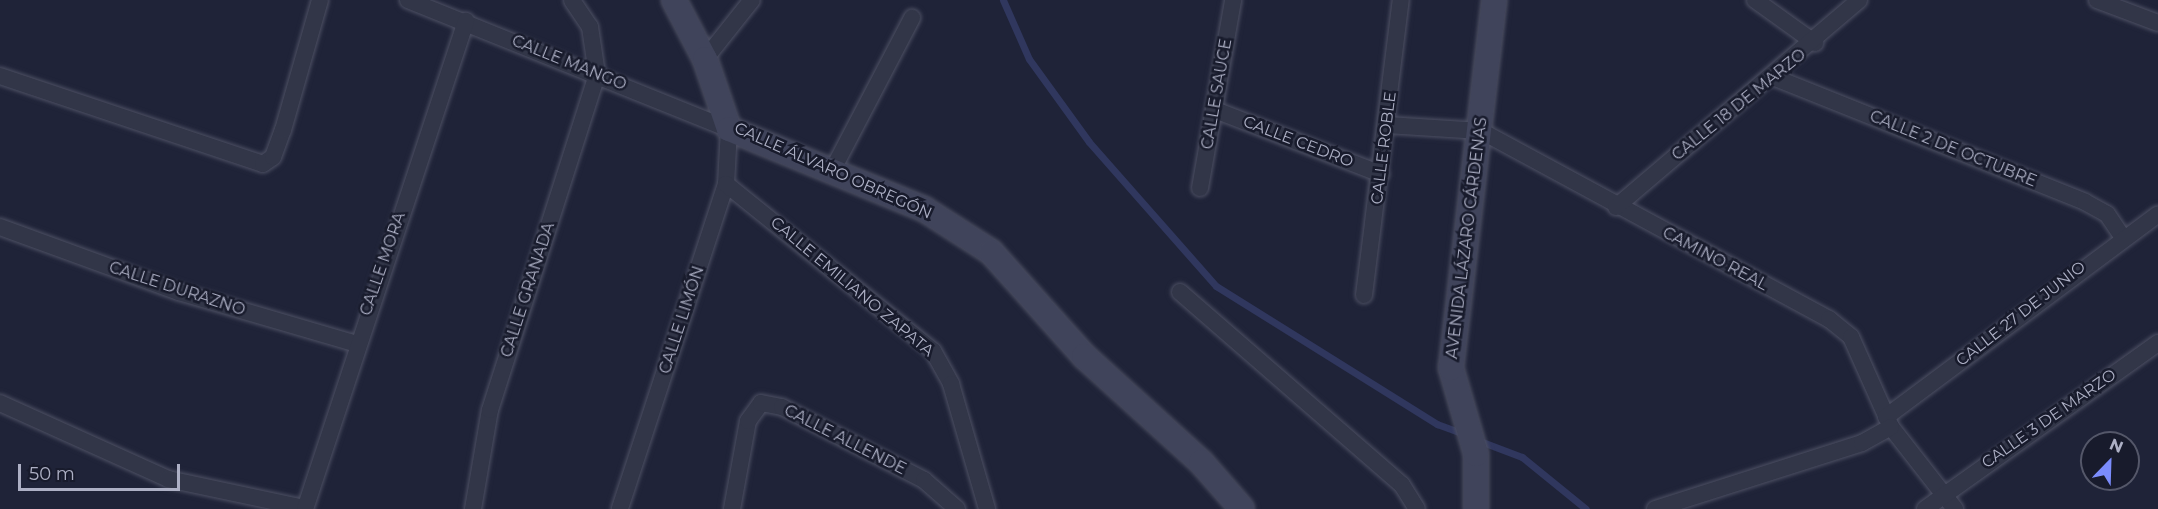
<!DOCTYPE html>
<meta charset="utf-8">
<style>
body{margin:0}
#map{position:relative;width:2158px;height:509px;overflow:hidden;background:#1f2338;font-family:Montserrat,sans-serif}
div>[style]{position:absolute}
.stream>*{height:7px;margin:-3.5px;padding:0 3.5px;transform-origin:3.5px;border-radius:3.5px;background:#30375e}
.roads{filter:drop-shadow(0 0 2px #4d5063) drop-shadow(0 0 2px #4d5063)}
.street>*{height:16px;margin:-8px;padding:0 8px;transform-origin:8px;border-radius:8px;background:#323648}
.secondary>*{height:24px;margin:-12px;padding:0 12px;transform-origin:12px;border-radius:12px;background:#40445b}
span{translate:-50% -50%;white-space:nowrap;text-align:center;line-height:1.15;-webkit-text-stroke:5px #181b2c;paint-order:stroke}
.street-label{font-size:16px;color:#adb0c5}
.north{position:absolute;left:2080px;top:431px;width:60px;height:60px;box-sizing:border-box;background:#181b2c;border:2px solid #545769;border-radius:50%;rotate:23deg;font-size:16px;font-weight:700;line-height:24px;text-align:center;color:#adb0c5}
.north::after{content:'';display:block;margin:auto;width:21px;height:27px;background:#7b8cfc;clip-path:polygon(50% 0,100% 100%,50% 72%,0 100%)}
.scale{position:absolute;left:18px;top:464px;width:162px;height:27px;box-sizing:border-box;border:3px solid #adb0c5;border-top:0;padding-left:8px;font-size:18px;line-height:21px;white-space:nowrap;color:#adb0c5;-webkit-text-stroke:4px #181b2c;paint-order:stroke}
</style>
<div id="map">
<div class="stream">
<div style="left:1003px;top:0;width:64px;rotate:66.2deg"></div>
<div style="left:1029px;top:59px;width:102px;rotate:54.1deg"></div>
<div style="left:1089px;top:142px;width:192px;rotate:48.6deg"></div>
<div style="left:1216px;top:286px;width:261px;rotate:32deg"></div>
<div style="left:1437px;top:424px;width:29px;rotate:20deg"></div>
<div style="left:1477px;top:440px;width:48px;rotate:20.7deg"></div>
<div style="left:1522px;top:457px;width:82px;rotate:39.1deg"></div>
</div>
<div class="roads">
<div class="street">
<div style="left:408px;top:0;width:346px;rotate:21.9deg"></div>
<div style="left:729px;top:129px;width:55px;rotate:93.1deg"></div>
<div style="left:726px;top:184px;width:342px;rotate:108.1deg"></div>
<div style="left:1755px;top:0;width:74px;rotate:35.6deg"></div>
<div style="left:2097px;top:0;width:65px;rotate:20.7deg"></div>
<div style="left:705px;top:59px;width:75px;rotate:-51.5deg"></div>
<div style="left:0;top:76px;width:277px;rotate:18.5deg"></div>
<div style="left:263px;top:164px;width:12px;rotate:-35deg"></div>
<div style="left:273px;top:157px;width:29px;rotate:-70deg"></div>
<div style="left:283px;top:130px;width:135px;rotate:-74.1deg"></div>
<div style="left:1773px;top:77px;width:336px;rotate:21.8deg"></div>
<div style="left:2085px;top:202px;width:25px;rotate:29deg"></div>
<div style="left:2107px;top:214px;width:27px;rotate:56deg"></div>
<div style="left:1215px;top:110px;width:178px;rotate:21.1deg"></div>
<div style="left:1387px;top:125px;width:94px;rotate:3.7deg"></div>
<div style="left:1481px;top:131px;width:396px;rotate:28.4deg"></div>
<div style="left:1829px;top:319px;width:28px;rotate:39deg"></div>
<div style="left:1851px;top:337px;width:98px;rotate:66deg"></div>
<div style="left:1891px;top:427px;width:104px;rotate:52deg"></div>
<div style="left:832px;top:171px;width:173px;rotate:-62.4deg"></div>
<div style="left:726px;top:184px;width:266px;rotate:38.9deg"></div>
<div style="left:933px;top:351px;width:38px;rotate:61deg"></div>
<div style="left:951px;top:384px;width:130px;rotate:73.9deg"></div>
<div style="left:1200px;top:188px;width:191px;rotate:-80deg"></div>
<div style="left:1616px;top:207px;width:319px;rotate:-40.4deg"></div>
<div style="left:0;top:227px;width:190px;rotate:20deg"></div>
<div style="left:179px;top:292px;width:185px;rotate:16.3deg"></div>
<div style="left:1180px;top:292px;width:294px;rotate:41deg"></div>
<div style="left:1402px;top:485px;width:28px;rotate:58deg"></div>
<div style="left:1364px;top:295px;width:297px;rotate:-82.9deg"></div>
<div style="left:0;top:403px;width:184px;rotate:24.3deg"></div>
<div style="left:168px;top:479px;width:140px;rotate:12deg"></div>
<div style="left:1886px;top:417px;width:339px;rotate:-36.7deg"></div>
<div style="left:305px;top:509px;width:514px;rotate:-71.74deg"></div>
<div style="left:473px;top:509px;width:100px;rotate:-80.3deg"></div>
<div style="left:490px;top:410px;width:353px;rotate:-72.3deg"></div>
<div style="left:597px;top:74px;width:48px;rotate:-98.5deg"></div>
<div style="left:590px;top:27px;width:32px;rotate:-124deg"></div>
<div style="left:732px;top:509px;width:89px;rotate:-79.7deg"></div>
<div style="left:748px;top:421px;width:22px;rotate:-54deg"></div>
<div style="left:761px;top:403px;width:21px;rotate:11deg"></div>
<div style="left:782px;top:407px;width:160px;rotate:27.2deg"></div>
<div style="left:924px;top:480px;width:44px;rotate:41.3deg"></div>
<div style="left:1655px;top:509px;width:217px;rotate:-17.7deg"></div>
<div style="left:1862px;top:443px;width:33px;rotate:-29deg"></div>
<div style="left:1925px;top:509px;width:286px;rotate:-35.5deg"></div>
</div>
<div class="secondary">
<div style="left:674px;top:0;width:67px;rotate:62.3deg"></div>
<div style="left:705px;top:59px;width:74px;rotate:71.1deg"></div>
<div style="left:729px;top:129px;width:211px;rotate:22.3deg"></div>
<div style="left:924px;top:209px;width:80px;rotate:32.7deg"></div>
<div style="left:991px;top:252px;width:140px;rotate:48.2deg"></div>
<div style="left:1084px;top:356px;width:158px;rotate:42.2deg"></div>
<div style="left:1201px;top:462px;width:62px;rotate:48.9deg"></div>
<div style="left:1476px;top:509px;width:55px;rotate:-90deg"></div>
<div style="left:1476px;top:454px;width:90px;rotate:-106.2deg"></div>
<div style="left:1451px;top:368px;width:371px;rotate:-83.3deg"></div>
</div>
</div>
<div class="street-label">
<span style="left:569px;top:63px;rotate:22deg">CALLE MANGO</span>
<span style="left:1217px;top:94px;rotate:-80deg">CALLE SAUCE</span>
<span style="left:1739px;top:105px;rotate:-39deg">CALLE 18 DE MARZO</span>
<span style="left:1298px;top:142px;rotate:21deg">CALLE CEDRO</span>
<span style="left:1384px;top:148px;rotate:-83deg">CALLE ROBLE</span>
<span style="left:1953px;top:149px;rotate:22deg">CALLE 2 DE OCTUBRE</span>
<span style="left:833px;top:171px;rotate:24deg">CALLE ÁLVARO OBREGÓN</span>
<span style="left:1467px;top:238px;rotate:-83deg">AVENIDA LÁZARO CÁRDENAS</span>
<span style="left:1715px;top:259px;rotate:28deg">CAMINO REAL</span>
<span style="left:383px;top:264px;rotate:-71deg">CALLE MORA</span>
<span style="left:852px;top:287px;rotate:40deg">CALLE EMILIANO ZAPATA</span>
<span style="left:177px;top:289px;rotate:18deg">CALLE DURAZNO</span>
<span style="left:528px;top:290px;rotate:-72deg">CALLE GRANADA</span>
<span style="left:2021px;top:314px;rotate:-38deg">CALLE 27 DE JUNIO</span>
<span style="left:682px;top:320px;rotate:-72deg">CALLE LIMÓN</span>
<span style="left:2049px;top:419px;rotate:-35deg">CALLE 3 DE MARZO</span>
<span style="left:845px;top:440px;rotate:27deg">CALLE ALLENDE</span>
</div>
<div class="north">N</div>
<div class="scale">50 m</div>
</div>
